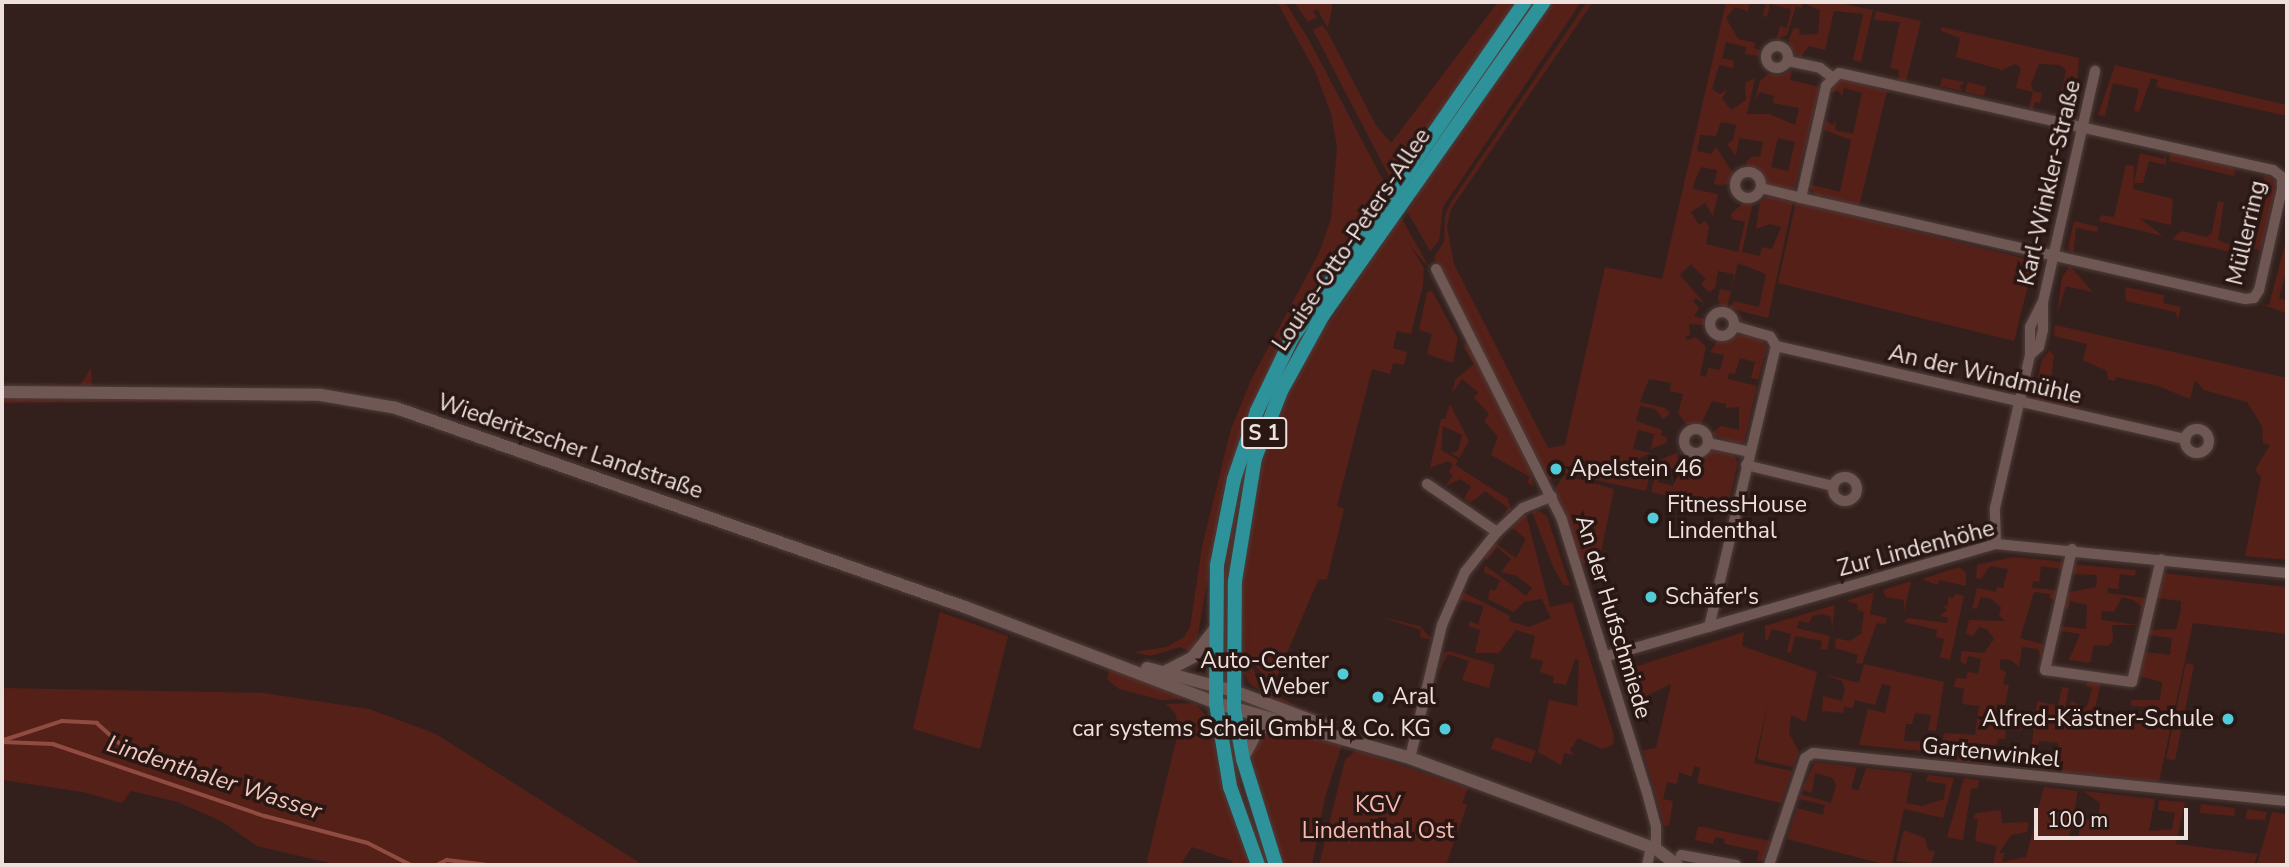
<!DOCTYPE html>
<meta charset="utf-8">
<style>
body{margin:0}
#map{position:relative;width:2289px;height:867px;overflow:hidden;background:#33201d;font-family:"Nunito Sans",sans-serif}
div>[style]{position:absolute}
.green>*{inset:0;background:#552018}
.stream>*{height:3.5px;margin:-1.75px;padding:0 1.75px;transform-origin:1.75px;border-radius:1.75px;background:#904c41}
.roads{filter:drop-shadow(0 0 2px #4d3d3a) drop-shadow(0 0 2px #4d3d3a)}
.minor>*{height:10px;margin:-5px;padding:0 5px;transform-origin:5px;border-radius:5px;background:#6f5854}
.minor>.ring{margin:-5px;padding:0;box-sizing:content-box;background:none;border:10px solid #6f5854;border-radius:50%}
.tertiary>*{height:12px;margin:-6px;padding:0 6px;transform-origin:6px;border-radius:6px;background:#6f5854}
.primary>*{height:14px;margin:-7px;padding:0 7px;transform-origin:7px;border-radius:7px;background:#2e929a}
.dots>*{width:19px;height:19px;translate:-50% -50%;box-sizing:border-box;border:4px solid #291714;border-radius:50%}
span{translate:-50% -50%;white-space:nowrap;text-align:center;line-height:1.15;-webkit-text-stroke:7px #291714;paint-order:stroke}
.shield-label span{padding:2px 5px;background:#291714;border:2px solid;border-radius:5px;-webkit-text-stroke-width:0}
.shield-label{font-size:21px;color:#ede0dd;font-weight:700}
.street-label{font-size:23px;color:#ede0dd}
.poi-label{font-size:23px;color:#ede0dd}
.left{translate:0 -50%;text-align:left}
.right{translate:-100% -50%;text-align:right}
.park-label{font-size:23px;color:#f7b8ad}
.water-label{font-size:24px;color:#f1c7bf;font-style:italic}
.frame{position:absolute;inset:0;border:4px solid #ede0dd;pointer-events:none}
.scale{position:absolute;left:2034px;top:808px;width:154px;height:32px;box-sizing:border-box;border:4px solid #ede0dd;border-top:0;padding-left:9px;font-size:21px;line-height:24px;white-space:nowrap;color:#ede0dd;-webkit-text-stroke:5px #291714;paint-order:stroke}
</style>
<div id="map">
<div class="green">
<div style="clip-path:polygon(1277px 2px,1285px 2px,1309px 40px,1384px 182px,1379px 197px,1292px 324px,1246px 418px,1223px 491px,1196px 646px,1191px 652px,1180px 647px,1150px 656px,1134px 652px,1167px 647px,1184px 637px,1190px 627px,1202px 547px,1231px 429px,1252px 378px,1319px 253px,1331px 219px,1337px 147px,1331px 113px,1315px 71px)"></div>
<div style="clip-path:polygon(1294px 2px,1333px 2px,1328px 28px,1317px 9px,1313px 11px,1317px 17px,1308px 22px)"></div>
<div style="clip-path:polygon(1498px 2px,1517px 2px,1400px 167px,1389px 176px,1313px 30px,1322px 25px,1327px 31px,1376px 125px,1391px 143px)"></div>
<div style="clip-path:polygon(1550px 2px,1581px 2px,1443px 207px,1439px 241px,1430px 251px,1407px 211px,1416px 198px,1413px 196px)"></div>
<div style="clip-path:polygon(evenodd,1587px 2px,1593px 2px,1451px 209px,1447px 227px,1454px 264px,1548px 448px,1565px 445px,1605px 267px,1662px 279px,1726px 2px,1750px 2px,1748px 11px,1735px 7px,1726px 18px,1738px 39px,1756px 43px,1754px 48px,1760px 51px,1759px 56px,1745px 54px,1746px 47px,1726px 42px,1722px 58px,1734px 61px,1733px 68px,1719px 65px,1712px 89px,1720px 94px,1728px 89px,1722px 98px,1731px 110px,1746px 100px,1745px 83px,1755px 78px,1747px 114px,1769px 114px,1795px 125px,1799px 108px,1773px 103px,1774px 96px,1760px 92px,1755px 100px,1760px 81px,1768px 74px,1782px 75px,1792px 70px,1790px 80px,1820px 87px,1794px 190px,1770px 187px,1761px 173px,1748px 167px,1745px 163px,1753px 156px,1760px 157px,1763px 142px,1739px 138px,1736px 156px,1727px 144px,1733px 140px,1736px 125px,1721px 122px,1716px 136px,1700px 135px,1697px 151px,1711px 154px,1716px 147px,1733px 173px,1729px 184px,1720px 185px,1714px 184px,1717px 170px,1701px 167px,1694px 183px,1693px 189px,1718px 194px,1713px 216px,1705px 203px,1691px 212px,1699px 225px,1705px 221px,1709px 227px,1706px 244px,1738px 252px,1745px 222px,1732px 219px,1731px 214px,1744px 202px,1753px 202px,1742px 252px,1760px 256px,1762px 247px,1772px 249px,1781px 227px,1770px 224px,1756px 229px,1760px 202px,1768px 196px,1793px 202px,1768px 318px,1729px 308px,1734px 301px,1759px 307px,1766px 274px,1738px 263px,1727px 307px,1720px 306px,1718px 297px,1720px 289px,1731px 291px,1734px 274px,1718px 271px,1715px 288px,1709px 292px,1701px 284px,1706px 279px,1691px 264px,1680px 275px,1706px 305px,1696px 298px,1693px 301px,1699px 308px,1694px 316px,1704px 319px,1704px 325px,1689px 324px,1690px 335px,1685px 336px,1687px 340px,1696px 337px,1706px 347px,1700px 375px,1706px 377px,1708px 368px,1720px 370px,1724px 355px,1710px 352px,1718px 340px,1747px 334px,1762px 339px,1767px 348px,1758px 380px,1751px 378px,1755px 362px,1740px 358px,1735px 374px,1729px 373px,1728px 379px,1757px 386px,1744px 442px,1738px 444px,1711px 434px,1721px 426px,1739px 430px,1739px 407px,1726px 408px,1726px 404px,1712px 401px,1701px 424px,1686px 424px,1678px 413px,1683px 394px,1670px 391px,1671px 383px,1649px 379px,1640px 402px,1665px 408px,1670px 414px,1663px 419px,1655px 409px,1640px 406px,1636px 421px,1662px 430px,1661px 436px,1667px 437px,1666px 443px,1651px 449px,1654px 434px,1638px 430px,1633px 449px,1651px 453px,1627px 464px,1636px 475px,1651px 469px,1646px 491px,1559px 472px,1549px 480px,1434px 257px,1444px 242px,1445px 216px,1451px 202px,1587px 2px,1778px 138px,1795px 142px,1788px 171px,1771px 167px,1778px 138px)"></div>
<div style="clip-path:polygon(1766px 2px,1835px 2px,1873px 10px,1861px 62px,1853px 60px,1863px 14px,1834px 11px,1825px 50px,1809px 46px,1800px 58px,1789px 46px,1789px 38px,1794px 28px,1800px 29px,1799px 35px,1818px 34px,1820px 10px,1803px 3px,1802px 8px,1796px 6px,1787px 35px,1776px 40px,1780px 26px,1787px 28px,1791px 9px,1770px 4px,1767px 17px,1763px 16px)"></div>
<div style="clip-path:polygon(1876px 11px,1921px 21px,1906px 81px,1898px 79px,1899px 70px,1890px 68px,1900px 22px,1874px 20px)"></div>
<div style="clip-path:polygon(1942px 27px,2079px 58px,2077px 87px,2070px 115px,2061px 115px,2071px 110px,2075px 79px,2067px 77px,2060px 97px,2066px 70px,2060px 65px,2039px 64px,2031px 84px,2033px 91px,2042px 93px,2040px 103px,2035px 102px,2033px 109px,2022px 107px,2029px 108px,2033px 92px,2016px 88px,2021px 68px,2015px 64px,2002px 70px,1956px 57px,1960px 38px,1941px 31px)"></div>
<div style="clip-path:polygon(2115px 65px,2287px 105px,2287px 116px,2156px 87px,2158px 80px,2151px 78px,2139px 112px,2134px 111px,2139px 89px,2113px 83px,2105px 116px,2098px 115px)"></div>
<div style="clip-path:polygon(1844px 78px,1887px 91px,1859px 207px,1824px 196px,1817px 198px,1808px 184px,1840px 192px,1851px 140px,1824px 130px,1826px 120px,1832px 125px,1836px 122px,1835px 130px,1853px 134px,1862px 93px,1844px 88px,1842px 96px,1838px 91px,1829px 93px,1838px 80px)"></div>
<div style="clip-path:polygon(1942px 78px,1965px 82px,1960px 86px,1962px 91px,1940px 86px)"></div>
<div style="clip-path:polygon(1968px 82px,1986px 87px,1984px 96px,1965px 92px)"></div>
<div style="clip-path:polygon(2166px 151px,2166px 165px,2149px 161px,2143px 183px,2134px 183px,2140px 153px,2164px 159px)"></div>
<div style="clip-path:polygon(2171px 152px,2236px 167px,2234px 176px,2169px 161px)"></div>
<div style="clip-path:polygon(2126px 165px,2134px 166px,2133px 189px,2173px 199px,2171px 225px,2139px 218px,2163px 236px,2099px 221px,2101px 215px,2114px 217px)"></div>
<div style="clip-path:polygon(2265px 174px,2277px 183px,2261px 251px,2254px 249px,2269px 184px,2263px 183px)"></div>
<div style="clip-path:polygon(2218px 201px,2224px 202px,2218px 240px,2237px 247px,2235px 253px,2172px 239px,2182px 231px,2206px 237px,2212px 233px)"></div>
<div style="clip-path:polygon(1796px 202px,2034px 261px,2014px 341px,1778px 283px)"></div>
<div style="clip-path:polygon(1401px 217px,1430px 269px,1411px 247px,1424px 268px,1423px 285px,1411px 334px,1397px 331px,1393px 348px,1407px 352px,1404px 365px,1393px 363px,1390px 374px,1372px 369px,1337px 506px,1344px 509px,1327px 579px,1318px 580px,1273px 686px,1253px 663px,1239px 659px,1239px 610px,1253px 484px,1270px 431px,1300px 365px)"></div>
<div style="clip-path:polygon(2074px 221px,2098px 227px,2097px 232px,2076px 228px,2073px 255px,2068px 248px)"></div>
<div style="clip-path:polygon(2287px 237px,2287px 269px,2279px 298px,2287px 301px,2286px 313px,2261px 304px,2269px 305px)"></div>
<div style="clip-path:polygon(2070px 266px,2093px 292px,2066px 286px,2057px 315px,2062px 277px)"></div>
<div style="clip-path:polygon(2125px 287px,2164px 295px,2163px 303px,2181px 307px,2178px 319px,2175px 312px,2126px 301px)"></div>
<div style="clip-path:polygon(1432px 291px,1458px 338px,1453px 363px,1427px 354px,1432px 334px,1419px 330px,1427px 292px)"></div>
<div style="clip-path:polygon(2055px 325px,2287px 378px,2287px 560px,2245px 556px,2261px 477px,2255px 470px,2270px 445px,2263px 443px,2262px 426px,2247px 402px,2204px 390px,2195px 380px,2190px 399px,2158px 386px,2116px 377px,2114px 381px,2108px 379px,2107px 371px,2083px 360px,2087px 344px,2054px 336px)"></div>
<div style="clip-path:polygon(1308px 327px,1262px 419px,1239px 493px,1227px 592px,1226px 660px,1223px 660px,1226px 541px,1249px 445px,1285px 360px)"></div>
<div style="clip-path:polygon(1468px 342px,1527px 457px,1534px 487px,1527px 482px,1530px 477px,1491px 455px,1498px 437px,1484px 421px,1489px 414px,1474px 398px,1478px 392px,1462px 379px,1452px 393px,1455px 380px,1474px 364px,1463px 346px)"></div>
<div style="clip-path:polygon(2050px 350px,2054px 356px,2051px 381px,2044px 383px,2040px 378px,2037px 382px,2042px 359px)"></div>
<div style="clip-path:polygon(91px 368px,92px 388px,2px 385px,80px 385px)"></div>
<div style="clip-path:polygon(2037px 384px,2055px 389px,2052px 405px,2034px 399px)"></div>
<div style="clip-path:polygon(2059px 387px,2077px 391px,2074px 404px,2081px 409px,2054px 406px)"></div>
<div style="clip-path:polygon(2px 396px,285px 400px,2px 403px)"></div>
<div style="clip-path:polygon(1450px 404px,1469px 441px,1459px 458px,1451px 453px,1458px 451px,1462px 435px,1443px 426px,1441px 450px,1458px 460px,1455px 465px,1508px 499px,1511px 510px,1503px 515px,1508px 508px,1485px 491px,1470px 503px,1464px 498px,1471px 486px,1460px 479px,1445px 487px,1453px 475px,1449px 472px,1453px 464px,1448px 461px,1430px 468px,1441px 419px,1445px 419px)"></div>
<div style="clip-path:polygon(1712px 450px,1733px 455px,1738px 462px,1727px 510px,1651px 492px,1656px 472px,1660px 473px,1658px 482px,1673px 486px,1684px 456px,1698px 457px)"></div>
<div style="clip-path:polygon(1678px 452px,1677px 470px,1657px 465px,1658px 461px)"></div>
<div style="clip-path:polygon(1565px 475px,1614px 489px,1598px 566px,1578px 562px,1555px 488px)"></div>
<div style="clip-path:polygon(1539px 511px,1547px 516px,1570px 586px,1563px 585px,1552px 564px,1532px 512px)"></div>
<div style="clip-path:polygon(1526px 514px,1550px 607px,1572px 602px,1614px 736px,1613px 745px,1602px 749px,1578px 738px,1570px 750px,1574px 755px,1564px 753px,1561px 765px,1538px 752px,1549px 700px,1577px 706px,1579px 660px,1575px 659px,1566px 685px,1553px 683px,1554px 677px,1540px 672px,1543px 661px,1530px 658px,1535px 636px,1516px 630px,1499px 653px,1475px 653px,1480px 630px,1468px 626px,1470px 621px,1478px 625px,1484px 606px,1462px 600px,1457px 605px,1463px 592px,1510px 616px,1509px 621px,1529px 627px,1551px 618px,1542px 599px,1524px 602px,1514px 612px,1488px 599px,1490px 589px,1495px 591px,1500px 580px,1484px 572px,1485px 565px,1526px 596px,1532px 588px,1517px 576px,1501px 572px,1511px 559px,1497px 547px,1487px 560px,1484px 557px,1495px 543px,1516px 558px,1526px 539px,1511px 527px)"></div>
<div style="clip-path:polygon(2013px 557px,2064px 562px,2062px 569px,2041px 566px,2039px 582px,2033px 581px,2032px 588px,2057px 590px,2055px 599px,2050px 599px,2050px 594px,2034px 592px,2020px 638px,2043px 644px,2041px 658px,2038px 649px,2022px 647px,2019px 667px,2011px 660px,2000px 659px,2000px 669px,2006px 672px,2003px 684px,2009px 685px,2005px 705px,1997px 704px,1996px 711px,2004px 712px,2002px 723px,2009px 723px,2010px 712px,2023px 714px,2021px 731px,2006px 729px,2005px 739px,1998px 739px,1992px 765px,1940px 759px,1944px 733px,1975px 735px,1979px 706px,1962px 704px,1964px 688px,1954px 687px,1956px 678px,1966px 679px,1968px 672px,1978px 674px,1981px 659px,1968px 656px,1966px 665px,1960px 661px,1962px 651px,1984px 653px,1994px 639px,1987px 629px,1979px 627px,1973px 636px,1966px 634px,1969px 620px,2005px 621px,1999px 616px,2001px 607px,1991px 599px,1981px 597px,1977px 608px,1972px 609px,1977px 588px,1996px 592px,1997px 587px,2003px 588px,2008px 569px,1990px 566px,1981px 579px,1976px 578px,1977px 565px)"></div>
<div style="clip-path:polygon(2072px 564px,2136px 570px,2135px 576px,2120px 574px,2118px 589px,2108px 588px,2107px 593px,2146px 598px,2140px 620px,2141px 606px,2133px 600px,2122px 597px,2114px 612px,2102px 611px,2101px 620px,2139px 625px,2112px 625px,2113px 641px,2108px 646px,2094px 645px,2090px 663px,2069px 660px,2080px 634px,2061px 631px,2054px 647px,2059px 626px,2086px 629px,2087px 605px,2070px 601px,2068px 609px,2062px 610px,2066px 593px,2096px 587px,2097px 575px,2070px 574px)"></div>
<div style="clip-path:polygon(1959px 567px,1966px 573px,1966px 586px,1939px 580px,1937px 585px,1922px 579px)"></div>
<div style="clip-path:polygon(2163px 573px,2287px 587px,2287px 634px,2193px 623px,2159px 782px,2061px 772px,2058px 743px,2039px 741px,2036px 760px,2050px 759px,2049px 770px,2029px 768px,2037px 701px,2058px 706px,2062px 687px,2069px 688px,2063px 719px,2068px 719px,2071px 701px,2085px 708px,2088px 704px,2092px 688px,2085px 686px,2088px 681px,2101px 682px,2092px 722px,2097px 723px,2099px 710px,2147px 722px,2148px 707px,2131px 706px,2131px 700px,2160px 700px,2162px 682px,2139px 676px,2144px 652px,2170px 655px,2172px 638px,2147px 635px,2148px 630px,2176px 629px,2181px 610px,2181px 601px,2157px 598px)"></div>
<div style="clip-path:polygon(1911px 581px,1904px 612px,1904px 600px,1886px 597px,1883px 590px)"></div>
<div style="clip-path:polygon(1874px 592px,1870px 614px,1887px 618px,1885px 624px,1877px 623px,1862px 664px,1856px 663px,1858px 655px,1835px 648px,1836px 638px,1849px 641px,1861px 634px,1864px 612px,1857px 610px,1858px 604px,1846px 601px)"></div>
<div style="clip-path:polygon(1955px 594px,1964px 596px,1950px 660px,1940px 657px,1944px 639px,1936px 637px,1937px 630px,1904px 622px,1908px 618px,1947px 623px,1948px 618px,1940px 616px,1947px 610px,1943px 605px,1948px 606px,1948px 597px,1953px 598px)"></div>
<div style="clip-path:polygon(1835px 605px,1832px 629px,1831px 617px,1822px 614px,1812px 616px,1810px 623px,1799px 621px,1797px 628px,1830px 636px,1827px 650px,1821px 649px,1822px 641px,1795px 636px,1791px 653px,1787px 652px,1791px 634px,1772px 629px,1768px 640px,1765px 639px,1765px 626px)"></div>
<div style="clip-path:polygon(940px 612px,1008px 636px,980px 749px,913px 729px)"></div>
<div style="clip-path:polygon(1381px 617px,1420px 626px,1432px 640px,1420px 637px,1421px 630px)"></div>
<div style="clip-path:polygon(1744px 632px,1742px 646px,1817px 672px,1806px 722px,1791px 715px,1789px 734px,1799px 751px,1793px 767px,1757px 759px,1768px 704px,1754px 763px,1792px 771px,1781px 803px,1697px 783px,1700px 768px,1694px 766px,1692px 777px,1679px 772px,1677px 784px,1667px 782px,1663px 799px,1673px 801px,1669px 826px,1664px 825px,1643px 750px,1656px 748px,1671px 684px,1629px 704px,1619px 672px)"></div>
<div style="clip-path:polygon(1449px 651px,1495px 665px,1489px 688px,1462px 680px,1469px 661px,1448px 654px,1439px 671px,1444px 653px)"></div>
<div style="clip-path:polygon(2186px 663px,2194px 665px,2175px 760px,2166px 759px)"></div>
<div style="clip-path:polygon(1864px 664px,1944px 682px,1936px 731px,1928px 730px,1931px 715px,1915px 713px,1912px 724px,1906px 724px,1904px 741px,1933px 742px,1931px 752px,1859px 745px,1868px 709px,1885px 713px,1891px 686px,1882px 684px,1875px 705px,1855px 700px,1853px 708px,1844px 707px,1843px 713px,1822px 711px,1823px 696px,1842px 701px,1845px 690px,1842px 681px,1824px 674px,1859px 683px)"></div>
<div style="clip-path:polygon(1240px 666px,1252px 668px,1272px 692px,1297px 707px,1391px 741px,1285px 706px,1250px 684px)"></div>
<div style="clip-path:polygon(1110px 668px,1114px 668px,1189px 699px,1161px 700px,1119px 689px,1107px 679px)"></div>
<div style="clip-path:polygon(2px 688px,263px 693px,369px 709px,436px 734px,643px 865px,338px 865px,257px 846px,221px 821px,178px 802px,131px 791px,122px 803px,83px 792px,2px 780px)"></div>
<div style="clip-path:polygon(1195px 703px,1209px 719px,1223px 790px,1250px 865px,1231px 865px,1233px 861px,1192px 847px,1180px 865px,1146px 865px,1178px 732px,1176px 714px,1166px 704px)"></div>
<div style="clip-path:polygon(1226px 723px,1244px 803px,1268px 865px,1264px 865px,1235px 780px)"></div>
<div style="clip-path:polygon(1275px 727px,1342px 745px,1325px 797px,1312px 865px,1281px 865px,1262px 804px,1250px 753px,1254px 739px)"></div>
<div style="clip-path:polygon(1495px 737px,1536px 751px,1531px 763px,1491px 749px)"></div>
<div style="clip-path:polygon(1356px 750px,1468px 788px,1462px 803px,1467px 805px,1446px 865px,1319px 865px,1345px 760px)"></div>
<div style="clip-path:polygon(1815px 762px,1857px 767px,1851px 788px,1858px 791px,1866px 768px,1912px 773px,1906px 803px,1922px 806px,1944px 799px,1946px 784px,1926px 781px,1928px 775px,1954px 778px,1943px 818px,1904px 809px,1892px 865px,1887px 865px,1787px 839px,1797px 808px,1823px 815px,1825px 805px,1799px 799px,1801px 794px,1831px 803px,1836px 786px,1833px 778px,1815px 773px,1812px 793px,1802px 790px)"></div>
<div style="clip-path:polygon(1964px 778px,1979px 780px,1978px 788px,1971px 789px,1963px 840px,1947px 837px)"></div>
<div style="clip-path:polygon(2044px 787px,2078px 791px,2069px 837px,2078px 838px,2081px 819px,2098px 820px,2100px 803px,2083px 791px,2155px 799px,2149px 831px,2172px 829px,2175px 813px,2158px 810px,2159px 800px,2185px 802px,2176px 844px,2258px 854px,2254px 864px,1993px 865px,1997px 846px,1975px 841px,1978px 819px,1973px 819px,1976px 813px,2001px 810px,2002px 823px,2029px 822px,2027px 832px,2011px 835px,1999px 853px,2004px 853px,2002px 862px,2026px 857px)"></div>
<div style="clip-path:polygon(2201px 804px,2235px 808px,2234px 816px,2200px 813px)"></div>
<div style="clip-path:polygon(2247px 809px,2267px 812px,2265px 820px,2246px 819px)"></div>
<div style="clip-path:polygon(2272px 812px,2287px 814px,2287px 865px,2257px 865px)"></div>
<div style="clip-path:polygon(1698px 826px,1770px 841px,1763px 860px,1757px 862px,1759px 851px,1725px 844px,1724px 839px,1715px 837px,1713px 844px,1695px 840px)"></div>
<div style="clip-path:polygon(1904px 830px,1925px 838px,1928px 850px,1935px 851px,1931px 865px,1896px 861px)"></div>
</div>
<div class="stream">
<div style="left:4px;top:740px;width:61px;rotate:-18.1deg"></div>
<div style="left:62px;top:721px;width:35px;rotate:3deg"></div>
<div style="left:97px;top:723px;width:31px;rotate:42deg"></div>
<div style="left:2px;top:742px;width:51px;rotate:2.2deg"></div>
<div style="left:53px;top:744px;width:224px;rotate:18.8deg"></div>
<div style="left:265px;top:816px;width:106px;rotate:14.7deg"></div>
<div style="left:368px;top:843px;width:48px;rotate:27.1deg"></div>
<div style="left:437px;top:865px;width:11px;rotate:-27deg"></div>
<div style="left:447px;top:860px;width:39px;rotate:7deg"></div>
</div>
<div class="roads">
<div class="minor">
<div class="ring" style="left:1766px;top:46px;width:12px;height:12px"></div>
<div style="left:1788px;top:61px;width:33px;rotate:12deg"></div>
<div style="left:1820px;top:68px;width:15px;rotate:37deg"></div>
<div style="left:1839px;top:73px;width:445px;rotate:12.6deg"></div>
<div style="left:2273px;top:170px;width:11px;rotate:38deg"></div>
<div style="left:2282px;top:177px;width:12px;rotate:90deg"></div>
<div style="left:2282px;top:189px;width:104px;rotate:102.8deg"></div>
<div style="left:2259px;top:290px;width:9px;rotate:122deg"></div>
<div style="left:2254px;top:298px;width:9px;rotate:174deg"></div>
<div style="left:2245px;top:299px;width:455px;rotate:-167.2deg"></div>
<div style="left:1801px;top:198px;width:115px;rotate:-77.4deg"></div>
<div style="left:1826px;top:86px;width:18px;rotate:-45deg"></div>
<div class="ring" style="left:1735px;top:172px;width:16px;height:16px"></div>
<div style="left:1761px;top:188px;width:41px;rotate:14deg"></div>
<div style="left:1436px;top:269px;width:281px;rotate:63.3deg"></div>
<div style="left:1562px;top:520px;width:282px;rotate:72.7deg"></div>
<div style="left:1646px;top:789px;width:39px;rotate:75deg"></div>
<div style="left:1656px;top:827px;width:22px;rotate:90deg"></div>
<div class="ring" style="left:1710px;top:312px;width:14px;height:14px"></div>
<div style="left:1734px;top:326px;width:37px;rotate:16deg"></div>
<div style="left:1770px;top:336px;width:12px;rotate:59deg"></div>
<div style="left:1776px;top:346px;width:420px;rotate:12.8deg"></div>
<div style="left:2030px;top:355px;width:12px;rotate:-42deg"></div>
<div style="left:2039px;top:347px;width:17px;rotate:-77deg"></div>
<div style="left:2043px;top:330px;width:28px;rotate:-90deg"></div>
<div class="ring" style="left:1684px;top:429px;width:14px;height:14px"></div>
<div class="ring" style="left:2185px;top:429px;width:14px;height:14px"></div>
<div style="left:1708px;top:443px;width:43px;rotate:12.1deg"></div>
<div style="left:1746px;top:465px;width:89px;rotate:13.6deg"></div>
<div class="ring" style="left:1833px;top:477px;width:14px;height:14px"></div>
<div style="left:1427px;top:484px;width:85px;rotate:34.4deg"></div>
<div style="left:1996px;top:544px;width:36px;rotate:-92deg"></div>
<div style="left:1995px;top:508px;width:157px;rotate:-77.1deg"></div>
<div style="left:2030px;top:355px;width:28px;rotate:-90deg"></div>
<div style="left:2030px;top:327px;width:28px;rotate:-63deg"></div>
<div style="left:2043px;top:302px;width:237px;rotate:-77.3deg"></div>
<div style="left:2072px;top:549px;width:124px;rotate:102.6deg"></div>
<div style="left:2045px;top:670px;width:88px;rotate:7.9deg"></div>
<div style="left:2132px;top:682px;width:126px;rotate:-76.7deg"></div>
<div style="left:1709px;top:627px;width:289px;rotate:-76.6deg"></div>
<div style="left:1604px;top:657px;width:408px;rotate:-16.1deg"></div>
<div style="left:1996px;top:544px;width:292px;rotate:5.7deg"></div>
<div style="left:1410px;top:758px;width:137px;rotate:-76.5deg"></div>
<div style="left:1442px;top:625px;width:58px;rotate:-66.5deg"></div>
<div style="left:1465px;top:572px;width:51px;rotate:-51.3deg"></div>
<div style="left:1497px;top:532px;width:35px;rotate:-43deg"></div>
<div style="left:1523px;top:508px;width:31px;rotate:-22deg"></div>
<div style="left:1681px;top:855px;width:56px;rotate:10.3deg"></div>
<div style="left:1647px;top:865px;width:18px;rotate:-77deg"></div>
<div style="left:1769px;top:865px;width:113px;rotate:-71.4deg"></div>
<div style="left:1805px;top:758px;width:9px;rotate:-32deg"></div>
<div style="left:1813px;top:753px;width:476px;rotate:5.8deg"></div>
</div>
<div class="tertiary">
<div style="left:2px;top:392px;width:319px;rotate:0.5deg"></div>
<div style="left:321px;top:395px;width:76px;rotate:9.8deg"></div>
<div style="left:396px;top:408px;width:603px;rotate:19.28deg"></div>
<div style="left:965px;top:607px;width:269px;rotate:20.9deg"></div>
<div style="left:1216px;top:703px;width:202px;rotate:15.8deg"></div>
<div style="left:1410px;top:758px;width:262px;rotate:20.3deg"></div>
<div style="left:1656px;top:849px;width:26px;rotate:37deg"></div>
<div style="left:1147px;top:668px;width:90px;rotate:14.8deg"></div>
<div style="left:1234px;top:691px;width:98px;rotate:20.8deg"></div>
<div style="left:1164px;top:672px;width:33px;rotate:-27deg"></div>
<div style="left:1193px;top:657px;width:36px;rotate:-52deg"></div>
<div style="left:1243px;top:758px;width:32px;rotate:-62deg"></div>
<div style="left:1258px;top:730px;width:21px;rotate:-25deg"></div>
</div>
<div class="primary">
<div style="left:1258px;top:865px;width:83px;rotate:-109.7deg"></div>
<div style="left:1230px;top:787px;width:85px;rotate:-99.5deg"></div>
<div style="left:1216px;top:703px;width:138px;rotate:-89.6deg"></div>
<div style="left:1217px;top:565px;width:88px;rotate:-78.8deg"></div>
<div style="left:1234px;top:479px;width:72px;rotate:-71.3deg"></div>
<div style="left:1257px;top:411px;width:81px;rotate:-64.4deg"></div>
<div style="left:1292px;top:338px;width:409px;rotate:-55.3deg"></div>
<div style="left:1276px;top:865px;width:111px;rotate:-107.3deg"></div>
<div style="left:1243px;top:759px;width:51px;rotate:-100.2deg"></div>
<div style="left:1234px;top:709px;width:128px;rotate:-89.6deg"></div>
<div style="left:1235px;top:581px;width:125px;rotate:-80.8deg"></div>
<div style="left:1255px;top:458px;width:72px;rotate:-68.8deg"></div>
<div style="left:1281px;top:391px;width:87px;rotate:-61.1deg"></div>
<div style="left:1323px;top:315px;width:383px;rotate:-54.8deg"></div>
</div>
</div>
<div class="dots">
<div style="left:1556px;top:469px;background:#52cbd9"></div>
<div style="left:1653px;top:518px;background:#52cbd9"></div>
<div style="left:1651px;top:597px;background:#52cbd9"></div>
<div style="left:1343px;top:674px;background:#52cbd9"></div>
<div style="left:1378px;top:697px;background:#52cbd9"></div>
<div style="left:2228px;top:719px;background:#52cbd9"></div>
<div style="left:1445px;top:729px;background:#52cbd9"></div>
</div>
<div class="shield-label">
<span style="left:1264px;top:433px">S 1</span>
</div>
<div class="street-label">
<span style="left:2050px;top:183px;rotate:-77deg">Karl-Winkler-Straße</span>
<span style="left:2247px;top:233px;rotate:-77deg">Müllerring</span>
<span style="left:1352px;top:240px;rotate:-56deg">Louise-Otto-Peters-Allee</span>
<span style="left:1985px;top:375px;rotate:13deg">An der Windmühle</span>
<span style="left:570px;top:447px;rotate:19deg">Wiederitzscher Landstraße</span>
<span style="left:1916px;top:549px;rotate:-15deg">Zur Lindenhöhe</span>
<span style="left:1613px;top:617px;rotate:73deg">An der Hufschmiede</span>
<span style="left:1991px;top:753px;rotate:6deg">Gartenwinkel</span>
</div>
<div class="poi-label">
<span class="left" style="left:1570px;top:469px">Apelstein 46</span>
<span class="left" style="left:1667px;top:518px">FitnessHouse<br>Lindenthal</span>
<span class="left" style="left:1665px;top:597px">Schäfer's</span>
<span class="right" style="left:1329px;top:674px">Auto-Center<br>Weber</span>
<span class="left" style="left:1392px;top:697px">Aral</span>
<span class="right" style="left:2214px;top:719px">Alfred-Kästner-Schule</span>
<span class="right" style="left:1431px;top:729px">car systems Scheil GmbH &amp; Co. KG</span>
</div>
<div class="park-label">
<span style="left:1378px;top:818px">KGV<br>Lindenthal Ost</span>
</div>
<div class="water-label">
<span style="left:214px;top:778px;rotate:18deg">Lindenthaler Wasser</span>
</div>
<div class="frame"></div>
<div class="scale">100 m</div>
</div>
